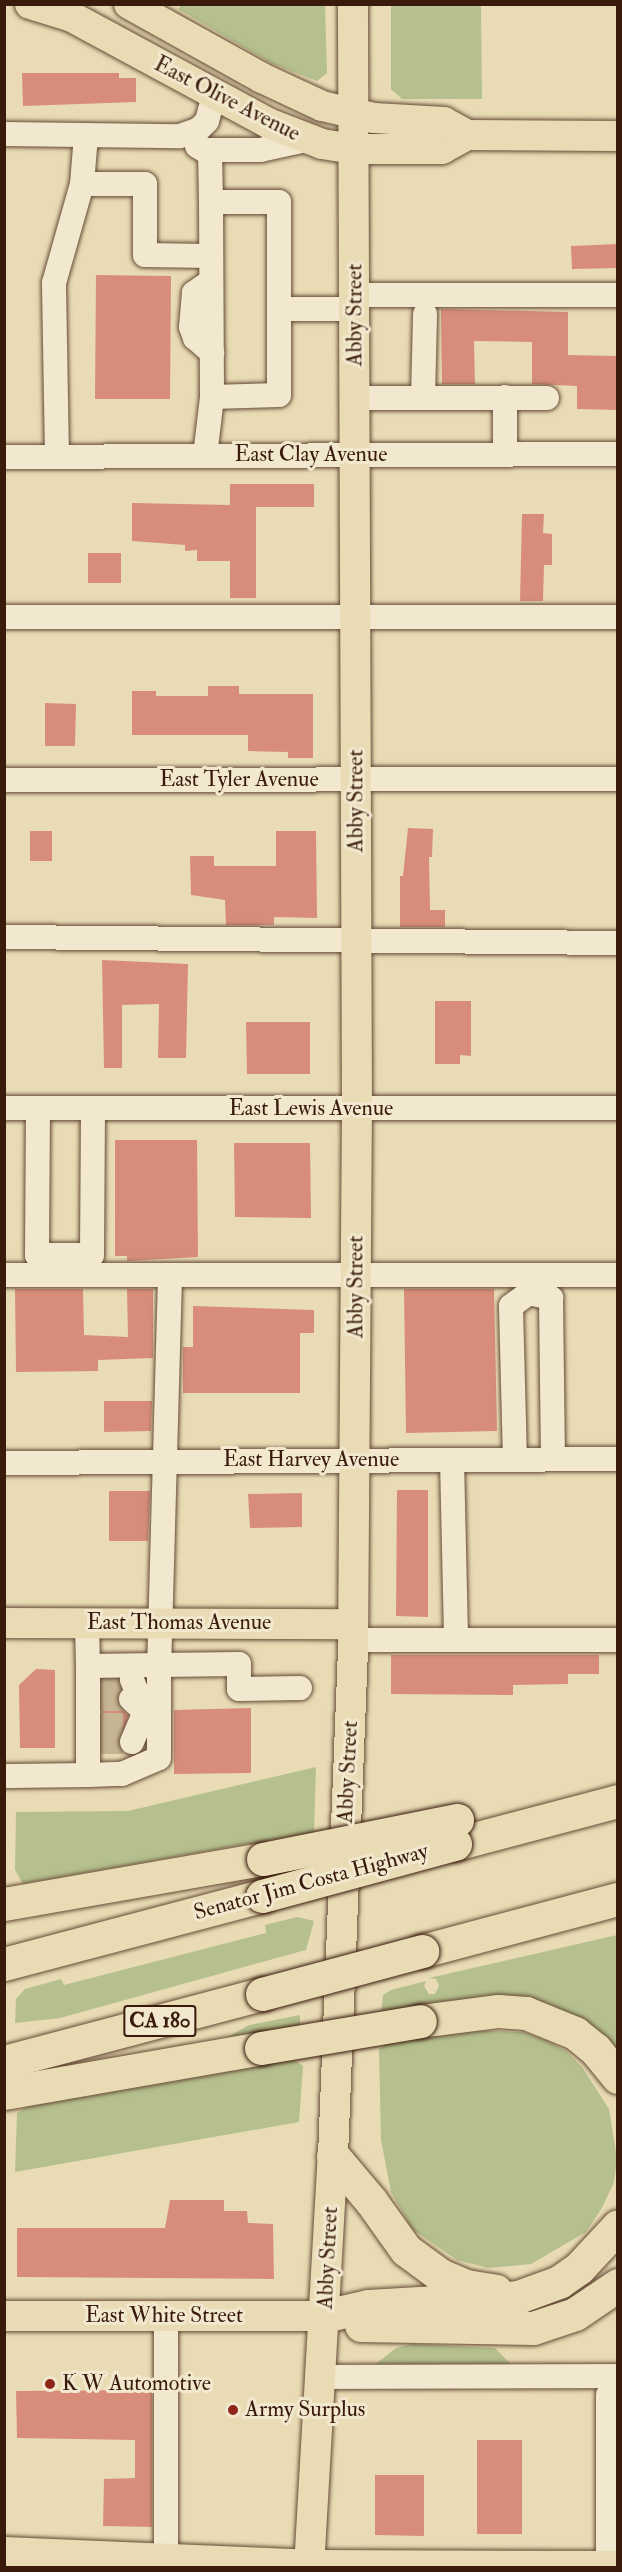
<!DOCTYPE html>
<style>
body{margin:0}
#map{position:relative;width:622px;height:2572px;overflow:hidden;background:#e9dcb5;font-family:"IM FELL Double Pica",serif}
div>[style]{position:absolute}
.green>*{inset:0;background:#b5c08e}
.building>*{inset:0;background:#d88d7b}
.minor-tunnel>*{height:24px;margin-top:-12px;transform-origin:0;background:repeating-linear-gradient(90deg,#c6b593 0 24px,transparent 0 36px)}
.roads{filter:drop-shadow(0 0 2px #664b36) drop-shadow(0 0 2px #664b36)}
.minor>*{height:24px;margin:-12px;padding:0 12px;transform-origin:12px;border-radius:12px;background:#f1e8cf}
.major>*{height:30px;margin:-15px;padding:0 15px;transform-origin:15px;border-radius:15px;background:#e9dcb5}
.highway>*{height:33px;margin:-16.5px;padding:0 16.5px;transform-origin:16.5px;border-radius:16.5px;background:#e9dcb5}
.bridges{filter:drop-shadow(0 0 2px #3a1b0b) drop-shadow(0 0 2px #3a1b0b)}
.highway-bridge>*{height:33px;margin:-16.5px;padding:0 16.5px;transform-origin:16.5px;border-radius:16.5px;background:#e9dcb5}
.dots>*{width:16px;height:16px;translate:-50% -50%;box-sizing:border-box;border:3px solid #f1e8cf;border-radius:50%}
span{translate:-50% -50%;white-space:nowrap;text-align:center;line-height:1.15;-webkit-text-stroke:6px #f1e8cf;paint-order:stroke}
.shield-label span{padding:2px 4px;background:#f1e8cf;border:2px solid;border-radius:4px;-webkit-text-stroke-width:0}
.shield-label{font-size:21px;color:#3a1b0b;font-weight:700}
.street-label{font-size:22px;color:#3a1b0b}
.poi-label{font-size:22px;color:#3a1b0b}
.left{translate:0 -50%;text-align:left}
.frame{position:absolute;inset:0;border:6px solid #3a1b0b;pointer-events:none}
</style>
<div id="map">
<div class="green">
<div style="clip-path:polygon(181px 5px,325px 5px,327px 73px,317px 81px,273px 64px,178px 9px)"></div>
<div style="clip-path:polygon(391px 5px,481px 5px,482px 99px,402px 99px,391px 89px)"></div>
<div style="clip-path:polygon(316px 1767px,314px 1832px,23px 1884px,15px 1870px,16px 1812px,128px 1811px)"></div>
<div style="clip-path:polygon(297px 1917px,314px 1921px,306px 1950px,60px 2018px,15px 2023px,16px 1999px,25px 1989px,61px 1979px,64px 1985px,266px 1933px,265px 1925px)"></div>
<div style="clip-path:polygon(617px 1935px,617px 2055px,606px 2044px,611px 2041px,593px 2030px,381px 2014px,383px 1995px,391px 1990px,426px 1981px,424px 1986px,429px 1994px,435px 1994px,439px 1986px,436px 1979px,429px 1978px)"></div>
<div style="clip-path:polygon(300px 2015px,300px 2028px,228px 2037px,249px 2025px)"></div>
<div style="clip-path:polygon(454px 2030px,523px 2032px,545px 2040px,566px 2051px,582px 2067px,609px 2109px,617px 2159px,614px 2182px,602px 2208px,586px 2232px,531px 2264px,488px 2268px,457px 2260px,412px 2229px,391px 2192px,381px 2140px,379px 2049px,392px 2040px)"></div>
<div style="clip-path:polygon(293px 2059px,303px 2066px,299px 2122px,15px 2172px,17px 2113px,31px 2104px)"></div>
<div style="clip-path:polygon(412px 2344px,495px 2348px,512px 2365px,460px 2375px,446px 2363px,439px 2370px,415px 2373px,401px 2363px,405px 2370px,372px 2367px,396px 2348px)"></div>
</div>
<div class="building">
<div style="clip-path:polygon(22px 73px,119px 73px,119px 78px,136px 78px,136px 102px,23px 106px)"></div>
<div style="clip-path:polygon(618px 244px,618px 268px,572px 269px,571px 246px)"></div>
<div style="clip-path:polygon(96px 275px,171px 276px,170px 399px,95px 399px)"></div>
<div style="clip-path:polygon(441px 309px,568px 312px,568px 355px,618px 356px,618px 410px,577px 409px,577px 386px,532px 384px,532px 342px,474px 341px,475px 384px,442px 384px)"></div>
<div style="clip-path:polygon(230px 484px,314px 484px,314px 507px,256px 507px,256px 598px,230px 598px,230px 561px,197px 561px,197px 550px,185px 551px,185px 545px,132px 541px,132px 503px,230px 505px)"></div>
<div style="clip-path:polygon(522px 514px,544px 514px,543px 533px,552px 534px,552px 565px,544px 565px,543px 601px,520px 601px)"></div>
<div style="clip-path:polygon(88px 553px,121px 553px,121px 583px,88px 583px)"></div>
<div style="clip-path:polygon(208px 686px,239px 686px,239px 694px,313px 694px,313px 758px,288px 758px,288px 752px,248px 751px,248px 735px,132px 735px,132px 691px,156px 691px,156px 696px,208px 696px)"></div>
<div style="clip-path:polygon(45px 703px,76px 704px,75px 746px,45px 746px)"></div>
<div style="clip-path:polygon(408px 828px,433px 829px,432px 857px,429px 857px,430px 910px,445px 910px,445px 927px,400px 927px,400px 876px,403px 876px)"></div>
<div style="clip-path:polygon(30px 831px,52px 831px,52px 861px,30px 861px)"></div>
<div style="clip-path:polygon(276px 831px,316px 831px,317px 918px,274px 917px,274px 925px,226px 925px,225px 900px,191px 895px,190px 856px,214px 856px,214px 866px,276px 866px)"></div>
<div style="clip-path:polygon(102px 960px,188px 964px,186px 1058px,158px 1058px,159px 1004px,122px 1005px,122px 1068px,104px 1068px)"></div>
<div style="clip-path:polygon(435px 1001px,471px 1001px,471px 1056px,460px 1055px,460px 1064px,435px 1064px)"></div>
<div style="clip-path:polygon(246px 1022px,310px 1022px,310px 1074px,247px 1074px)"></div>
<div style="clip-path:polygon(115px 1140px,197px 1140px,198px 1257px,127px 1261px,127px 1256px,115px 1256px)"></div>
<div style="clip-path:polygon(234px 1143px,310px 1143px,311px 1218px,235px 1217px)"></div>
<div style="clip-path:polygon(15px 1289px,83px 1289px,84px 1335px,128px 1337px,127px 1289px,153px 1289px,153px 1358px,98px 1360px,98px 1371px,16px 1372px)"></div>
<div style="clip-path:polygon(404px 1289px,494px 1289px,497px 1431px,406px 1433px)"></div>
<div style="clip-path:polygon(193px 1306px,314px 1310px,314px 1333px,300px 1333px,300px 1393px,183px 1393px,183px 1347px,193px 1347px)"></div>
<div style="clip-path:polygon(104px 1401px,152px 1401px,151px 1431px,104px 1432px)"></div>
<div style="clip-path:polygon(397px 1490px,428px 1490px,428px 1617px,396px 1616px)"></div>
<div style="clip-path:polygon(109px 1491px,150px 1491px,148px 1541px,109px 1541px)"></div>
<div style="clip-path:polygon(302px 1493px,302px 1527px,250px 1528px,248px 1494px)"></div>
<div style="clip-path:polygon(391px 1655px,599px 1655px,599px 1674px,568px 1674px,568px 1684px,513px 1685px,513px 1695px,391px 1694px)"></div>
<div style="clip-path:polygon(36px 1669px,55px 1670px,55px 1748px,20px 1748px,19px 1685px)"></div>
<div style="clip-path:polygon(102px 1680px,118px 1680px,117px 1703px,128px 1716px,119px 1746px,102px 1747px)"></div>
<div style="clip-path:polygon(251px 1708px,251px 1773px,174px 1774px,174px 1710px)"></div>
<div style="clip-path:polygon(170px 2200px,224px 2200px,224px 2211px,247px 2211px,248px 2223px,273px 2224px,274px 2279px,17px 2277px,17px 2228px,165px 2228px)"></div>
<div style="clip-path:polygon(152px 2390px,152px 2527px,103px 2526px,104px 2479px,135px 2478px,135px 2440px,17px 2438px,16px 2391px)"></div>
<div style="clip-path:polygon(477px 2440px,522px 2440px,522px 2534px,477px 2534px)"></div>
<div style="clip-path:polygon(375px 2475px,424px 2475px,424px 2536px,375px 2535px)"></div>
</div>
<div class="minor-tunnel">
<div style="left:98px;top:1679px;width:34px"></div>
<div style="left:99px;top:1699px;width:32px"></div>
<div style="left:99px;top:1725px;width:34px"></div>
<div style="left:99px;top:1742px;width:33px"></div>
</div>
<div class="roads">
<div class="minor">
<div style="left:4px;top:134px;width:176px;rotate:0.7deg"></div>
<div style="left:180px;top:136px;width:20px;rotate:-20deg"></div>
<div style="left:199px;top:129px;width:11px;rotate:-45deg"></div>
<div style="left:207px;top:121px;width:28px;rotate:-75deg"></div>
<div style="left:197px;top:146px;width:8px;rotate:30deg"></div>
<div style="left:204px;top:150px;width:56px"></div>
<div style="left:260px;top:150px;width:47px;rotate:-12.3deg"></div>
<div style="left:82px;top:184px;width:63px"></div>
<div style="left:145px;top:184px;width:71px;rotate:90deg"></div>
<div style="left:145px;top:255px;width:66px;rotate:0.9deg"></div>
<div style="left:211px;top:202px;width:195px;rotate:89.7deg"></div>
<div style="left:211px;top:281px;width:21px;rotate:145deg"></div>
<div style="left:194px;top:293px;width:34px;rotate:95deg"></div>
<div style="left:191px;top:327px;width:12px;rotate:70deg"></div>
<div style="left:195px;top:338px;width:23px;rotate:41deg"></div>
<div style="left:355px;top:295px;width:263px"></div>
<div style="left:279px;top:309px;width:76px"></div>
<div style="left:356px;top:398px;width:191px"></div>
<div style="left:423px;top:398px;width:84px;rotate:-88.6deg"></div>
<div style="left:505px;top:455px;width:58px;rotate:-90deg"></div>
<div style="left:205px;top:456px;width:59px;rotate:-83.2deg"></div>
<div style="left:212px;top:397px;width:67px;rotate:-1.7deg"></div>
<div style="left:279px;top:395px;width:193px;rotate:-90deg"></div>
<div style="left:279px;top:202px;width:68px;rotate:180deg"></div>
<div style="left:211px;top:202px;width:52px;rotate:-91.1deg"></div>
<div style="left:4px;top:457px;width:614px;rotate:-0.28deg"></div>
<div style="left:57px;top:457px;width:174px;rotate:-91deg"></div>
<div style="left:54px;top:283px;width:103px;rotate:-74.2deg"></div>
<div style="left:82px;top:184px;width:49px;rotate:-85.3deg"></div>
<div style="left:4px;top:617px;width:614px"></div>
<div style="left:4px;top:780px;width:614px;rotate:-0.09deg"></div>
<div style="left:4px;top:937px;width:614px;rotate:0.56deg"></div>
<div style="left:4px;top:1108px;width:614px"></div>
<div style="left:38px;top:1108px;width:147px;rotate:90.4deg"></div>
<div style="left:37px;top:1255px;width:55px"></div>
<div style="left:92px;top:1255px;width:147px;rotate:-89.6deg"></div>
<div style="left:4px;top:1275px;width:614px"></div>
<div style="left:170px;top:1277px;width:388px;rotate:91.6deg"></div>
<div style="left:159px;top:1665px;width:80px;rotate:-0.7deg"></div>
<div style="left:239px;top:1664px;width:25px;rotate:90deg"></div>
<div style="left:239px;top:1689px;width:61px;rotate:-0.9deg"></div>
<div style="left:452px;top:1460px;width:180px;rotate:88.7deg"></div>
<div style="left:515px;top:1460px;width:154px;rotate:-91.5deg"></div>
<div style="left:511px;top:1306px;width:22px;rotate:-36deg"></div>
<div style="left:529px;top:1293px;width:23px;rotate:13deg"></div>
<div style="left:551px;top:1298px;width:161px;rotate:89.3deg"></div>
<div style="left:4px;top:1463px;width:614px;rotate:-0.37deg"></div>
<div style="left:87px;top:1623px;width:43px;rotate:88.7deg"></div>
<div style="left:353px;top:1640px;width:265px"></div>
<div style="left:131px;top:1699px;width:19px;rotate:43deg"></div>
<div style="left:145px;top:1712px;width:35px;rotate:-112deg"></div>
<div style="left:132px;top:1742px;width:33px;rotate:-67deg"></div>
<div style="left:145px;top:1712px;width:14px;rotate:-4deg"></div>
<div style="left:4px;top:1776px;width:6px"></div>
<div style="left:10px;top:1776px;width:78px;rotate:-0.7deg"></div>
<div style="left:88px;top:1775px;width:34px;rotate:-2deg"></div>
<div style="left:122px;top:1774px;width:40px;rotate:-23.4deg"></div>
<div style="left:159px;top:1758px;width:93px;rotate:-90deg"></div>
<div style="left:159px;top:1665px;width:71px;rotate:179.2deg"></div>
<div style="left:88px;top:1666px;width:109px;rotate:90deg"></div>
<div style="left:320px;top:2377px;width:298px;rotate:-0.2deg"></div>
<div style="left:608px;top:2395px;width:171px;rotate:90deg"></div>
<div style="left:166px;top:2559px;width:243px;rotate:-90deg"></div>
</div>
<div class="major">
<div style="left:30px;top:4px;width:44px;rotate:17.2deg"></div>
<div style="left:72px;top:17px;width:223px;rotate:28.4deg"></div>
<div style="left:268px;top:123px;width:58px;rotate:21.3deg"></div>
<div style="left:322px;top:144px;width:32px;rotate:9deg"></div>
<div style="left:354px;top:149px;width:88px"></div>
<div style="left:442px;top:149px;width:29px;rotate:-29deg"></div>
<div style="left:467px;top:135px;width:151px;rotate:0.4deg"></div>
<div style="left:129px;top:4px;width:152px;rotate:29.1deg"></div>
<div style="left:262px;top:78px;width:66px;rotate:25deg"></div>
<div style="left:322px;top:106px;width:53px;rotate:13deg"></div>
<div style="left:374px;top:118px;width:70px;rotate:3.3deg"></div>
<div style="left:444px;top:122px;width:26px;rotate:29deg"></div>
<div style="left:4px;top:1623px;width:349px;rotate:0.2deg"></div>
<div style="left:4px;top:2316px;width:320px"></div>
<div style="left:4px;top:2552px;width:305px;rotate:2.4deg"></div>
<div style="left:309px;top:2565px;width:309px;rotate:0.2deg"></div>
<div style="left:309px;top:2568px;width:413px;rotate:-86.7deg"></div>
<div style="left:333px;top:2156px;width:506px;rotate:-87.74deg"></div>
<div style="left:353px;top:1650px;width:541px;rotate:-89.58deg"></div>
<div style="left:357px;top:1109px;width:1105px;rotate:-90.21deg"></div>
</div>
<div class="highway">
<div style="left:455px;top:1844px;width:169px;rotate:-14.8deg"></div>
<div style="left:4px;top:1904px;width:263px;rotate:-9.9deg"></div>
<div style="left:422px;top:1951px;width:203px;rotate:-14.9deg"></div>
<div style="left:4px;top:1964px;width:267px;rotate:-14.8deg"></div>
<div style="left:420px;top:2021px;width:79px;rotate:-7.3deg"></div>
<div style="left:498px;top:2011px;width:28px;rotate:4deg"></div>
<div style="left:526px;top:2013px;width:53px;rotate:22.2deg"></div>
<div style="left:575px;top:2033px;width:26px;rotate:39deg"></div>
<div style="left:595px;top:2049px;width:36px;rotate:51deg"></div>
<div style="left:4px;top:2062px;width:267px;rotate:-14.8deg"></div>
<div style="left:4px;top:2093px;width:261px;rotate:-9.9deg"></div>
<div style="left:333px;top:2156px;width:59px;rotate:49.8deg"></div>
<div style="left:371px;top:2201px;width:60px;rotate:54.5deg"></div>
<div style="left:406px;top:2250px;width:42px;rotate:36.3deg"></div>
<div style="left:440px;top:2275px;width:28px;rotate:23deg"></div>
<div style="left:466px;top:2286px;width:30px;rotate:9deg"></div>
<div style="left:324px;top:2316px;width:45px;rotate:-12.8deg"></div>
<div style="left:368px;top:2306px;width:150px;rotate:-3.4deg"></div>
<div style="left:518px;top:2297px;width:44px;rotate:-20.1deg"></div>
<div style="left:559px;top:2282px;width:24px;rotate:-35deg"></div>
<div style="left:579px;top:2268px;width:57px;rotate:-47.1deg"></div>
<div style="left:361px;top:2325px;width:172px;rotate:1deg"></div>
<div style="left:533px;top:2328px;width:44px;rotate:-18.4deg"></div>
<div style="left:575px;top:2314px;width:52px;rotate:-34deg"></div>
</div>
</div>
<div class="bridges">
<div class="highway-bridge">
<div style="left:263px;top:1859px;width:198px;rotate:-11.4deg"></div>
<div style="left:262px;top:1896px;width:200px;rotate:-15.1deg"></div>
<div style="left:262px;top:1994px;width:166px;rotate:-15deg"></div>
<div style="left:261px;top:2048px;width:161px;rotate:-9.6deg"></div>
</div>
</div>
<div class="dots">
<div style="left:50px;top:2384px;background:#8f2418"></div>
<div style="left:233px;top:2410px;background:#8f2418"></div>
</div>
<div class="shield-label">
<span style="left:160px;top:2021px">CA 180</span>
</div>
<div class="street-label">
<span style="left:227px;top:99px;rotate:27deg">East Olive Avenue</span>
<span style="left:355px;top:315px;rotate:-90deg">Abby Street</span>
<span style="left:311px;top:455px">East Clay Avenue</span>
<span style="left:239px;top:780px">East Tyler Avenue</span>
<span style="left:356px;top:801px;rotate:-90deg">Abby Street</span>
<span style="left:311px;top:1109px">East Lewis Avenue</span>
<span style="left:356px;top:1287px;rotate:-90deg">Abby Street</span>
<span style="left:311px;top:1460px">East Harvey Avenue</span>
<span style="left:179px;top:1623px">East Thomas Avenue</span>
<span style="left:348px;top:1772px;rotate:-87deg">Abby Street</span>
<span style="left:311px;top:1882px;rotate:-15deg">Senator Jim Costa Highway</span>
<span style="left:328px;top:2258px;rotate:-87deg">Abby Street</span>
<span style="left:164px;top:2316px">East White Street</span>
</div>
<div class="poi-label">
<span class="left" style="left:62px;top:2384px">K W Automotive</span>
<span class="left" style="left:245px;top:2410px">Army Surplus</span>
</div>
<div class="frame"></div>
</div>
